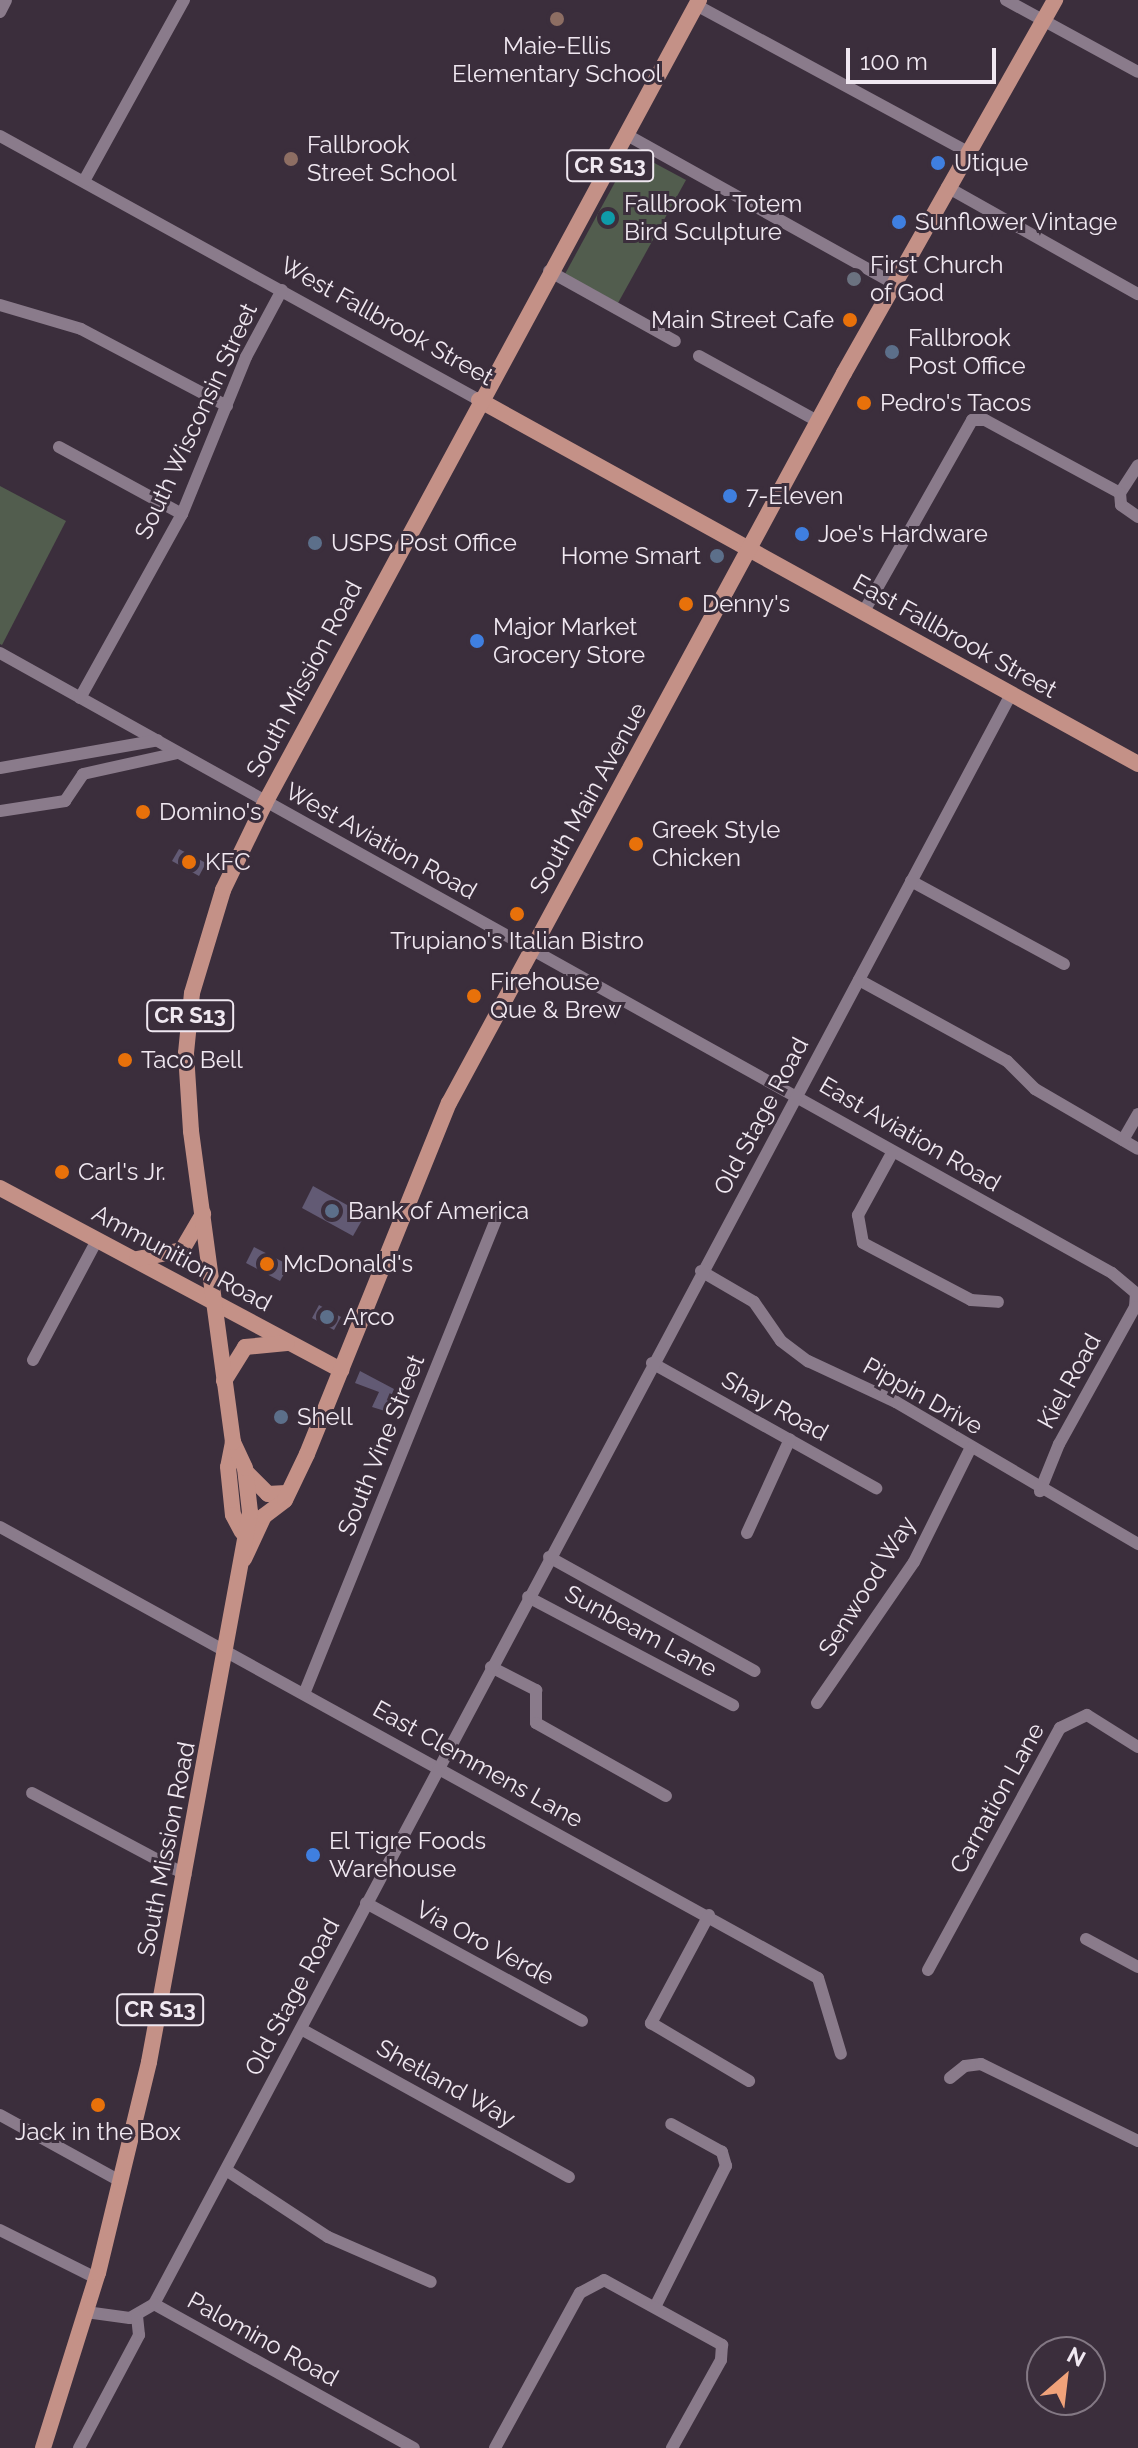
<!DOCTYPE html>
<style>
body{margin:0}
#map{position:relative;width:1138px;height:2448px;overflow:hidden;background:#3b2e3c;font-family:Raleway,sans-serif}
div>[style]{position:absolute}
.green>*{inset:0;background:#525d4e}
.building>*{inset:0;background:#625a74}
.minor>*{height:12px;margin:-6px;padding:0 6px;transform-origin:6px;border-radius:6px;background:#8a7b8b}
.major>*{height:16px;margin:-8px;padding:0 8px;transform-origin:8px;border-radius:8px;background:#c49187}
.dots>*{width:22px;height:22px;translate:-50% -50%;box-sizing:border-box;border:4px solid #3b2e3c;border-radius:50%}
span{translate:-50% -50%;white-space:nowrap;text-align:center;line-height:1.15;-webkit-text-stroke:6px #3b2e3c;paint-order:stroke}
.shield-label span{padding:2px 6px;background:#3b2e3c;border:2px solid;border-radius:6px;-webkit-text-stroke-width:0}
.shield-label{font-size:22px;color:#f0e8f1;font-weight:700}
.poi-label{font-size:24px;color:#f0e8f1}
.left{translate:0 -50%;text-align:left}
.right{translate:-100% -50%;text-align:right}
.street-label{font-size:24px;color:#f0e8f1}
.north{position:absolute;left:1026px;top:2336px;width:80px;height:80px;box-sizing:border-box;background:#3b2e3c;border:2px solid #837884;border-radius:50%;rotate:28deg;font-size:22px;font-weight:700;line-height:32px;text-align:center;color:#f0e8f1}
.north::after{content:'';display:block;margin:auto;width:28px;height:36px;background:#f0a27a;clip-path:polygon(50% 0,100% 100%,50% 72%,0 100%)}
.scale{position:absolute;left:846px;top:48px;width:150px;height:36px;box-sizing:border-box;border:4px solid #f0e8f1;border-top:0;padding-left:10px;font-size:24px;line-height:28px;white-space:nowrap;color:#f0e8f1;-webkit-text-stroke:6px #3b2e3c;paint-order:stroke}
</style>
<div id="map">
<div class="green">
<div style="clip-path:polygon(632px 151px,686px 180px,618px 303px,565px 274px)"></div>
<div style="clip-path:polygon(0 486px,66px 521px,2px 645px,0 644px)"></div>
</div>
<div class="building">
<div style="clip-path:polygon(179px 849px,206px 863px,199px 876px,172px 861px)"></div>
<div style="clip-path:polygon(313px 1186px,365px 1215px,353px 1236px,302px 1208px)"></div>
<div style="clip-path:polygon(254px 1247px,289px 1265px,280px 1281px,246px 1263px)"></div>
<div style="clip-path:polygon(319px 1305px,341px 1317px,334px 1330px,312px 1318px)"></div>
<div style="clip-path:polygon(360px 1371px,394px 1389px,385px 1411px,372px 1407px,379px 1392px,355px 1383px)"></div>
</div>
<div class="minor">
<div style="left:1006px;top:0;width:150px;rotate:28.6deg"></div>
<div style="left:696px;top:5px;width:307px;rotate:28.4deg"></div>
<div style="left:0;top:12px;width:13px;rotate:-63deg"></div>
<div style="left:627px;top:135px;width:307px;rotate:29.1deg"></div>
<div style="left:0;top:136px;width:547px;rotate:28.86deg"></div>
<div style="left:84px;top:181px;width:207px;rotate:-61.1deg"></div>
<div style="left:947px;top:187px;width:219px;rotate:29.3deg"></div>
<div style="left:549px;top:271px;width:144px;rotate:29.1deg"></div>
<div style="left:0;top:305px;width:84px;rotate:16.5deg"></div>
<div style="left:81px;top:329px;width:165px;rotate:27.8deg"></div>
<div style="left:699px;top:356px;width:135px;rotate:28.8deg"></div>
<div style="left:59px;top:447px;width:140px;rotate:28.6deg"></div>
<div style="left:1120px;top:493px;width:33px;rotate:-57deg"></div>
<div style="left:1120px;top:493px;width:12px;rotate:85deg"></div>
<div style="left:1121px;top:505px;width:21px;rotate:35deg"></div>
<div style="left:863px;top:613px;width:222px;rotate:-60.5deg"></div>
<div style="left:972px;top:420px;width:13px"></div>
<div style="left:985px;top:420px;width:153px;rotate:28.4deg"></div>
<div style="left:0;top:653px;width:1273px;rotate:29.14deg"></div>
<div style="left:1112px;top:1273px;width:31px;rotate:40deg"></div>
<div style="left:1136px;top:1293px;width:14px;rotate:94deg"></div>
<div style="left:1135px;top:1307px;width:157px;rotate:119deg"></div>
<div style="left:1059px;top:1444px;width:51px;rotate:112deg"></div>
<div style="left:80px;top:698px;width:210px;rotate:-61deg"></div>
<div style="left:182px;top:514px;width:170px;rotate:-67.8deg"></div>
<div style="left:246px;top:357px;width:76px;rotate:-61.8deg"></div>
<div style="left:0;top:768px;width:160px;rotate:-10deg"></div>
<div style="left:0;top:811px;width:66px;rotate:-8.7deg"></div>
<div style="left:65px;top:801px;width:32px;rotate:-56deg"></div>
<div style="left:83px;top:774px;width:97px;rotate:-12.5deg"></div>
<div style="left:911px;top:881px;width:174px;rotate:28.5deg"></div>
<div style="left:859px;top:980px;width:169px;rotate:28.7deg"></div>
<div style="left:1007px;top:1061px;width:40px;rotate:45deg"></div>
<div style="left:1035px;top:1089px;width:119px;rotate:30.2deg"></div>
<div style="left:1123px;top:1140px;width:30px;rotate:-60deg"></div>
<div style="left:892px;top:1153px;width:71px;rotate:118.7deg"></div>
<div style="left:858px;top:1215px;width:28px;rotate:80deg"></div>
<div style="left:863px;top:1243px;width:122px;rotate:27.8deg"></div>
<div style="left:971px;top:1300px;width:27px;rotate:4deg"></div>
<div style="left:701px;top:1271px;width:61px;rotate:30.3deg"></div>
<div style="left:754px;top:1302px;width:47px;rotate:55.3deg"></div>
<div style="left:781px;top:1341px;width:34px;rotate:37deg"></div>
<div style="left:808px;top:1361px;width:97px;rotate:25deg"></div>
<div style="left:896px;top:1402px;width:281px;rotate:30.4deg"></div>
<div style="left:33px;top:1360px;width:136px;rotate:-61.9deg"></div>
<div style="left:652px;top:1363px;width:257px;rotate:29.2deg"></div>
<div style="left:0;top:1527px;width:934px;rotate:28.87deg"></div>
<div style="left:818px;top:1978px;width:79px;rotate:73.2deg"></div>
<div style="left:747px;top:1533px;width:103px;rotate:-65.4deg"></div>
<div style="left:549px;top:1557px;width:235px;rotate:29deg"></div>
<div style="left:528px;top:1597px;width:232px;rotate:27.8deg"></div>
<div style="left:491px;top:1667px;width:51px;rotate:27.1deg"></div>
<div style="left:536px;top:1690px;width:33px;rotate:90deg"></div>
<div style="left:536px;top:1723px;width:149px;rotate:29.3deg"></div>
<div style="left:304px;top:1694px;width:520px;rotate:-67.97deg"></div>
<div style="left:817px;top:1703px;width:171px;rotate:-55.5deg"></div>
<div style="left:914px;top:1562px;width:128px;rotate:-63.6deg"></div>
<div style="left:32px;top:1793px;width:174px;rotate:28deg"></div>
<div style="left:366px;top:1903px;width:246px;rotate:28.6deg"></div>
<div style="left:709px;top:1915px;width:123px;rotate:118.2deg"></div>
<div style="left:651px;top:2023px;width:114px;rotate:30.6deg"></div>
<div style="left:1086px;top:1939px;width:59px;rotate:28.3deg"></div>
<div style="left:928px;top:1970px;width:276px;rotate:-61.4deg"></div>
<div style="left:1060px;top:1728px;width:30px;rotate:-26deg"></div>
<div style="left:1087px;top:1715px;width:60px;rotate:32.1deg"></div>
<div style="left:301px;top:2029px;width:306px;rotate:28.9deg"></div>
<div style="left:950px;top:2078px;width:19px;rotate:-39deg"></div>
<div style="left:965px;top:2066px;width:16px;rotate:-7deg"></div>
<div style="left:981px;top:2064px;width:175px;rotate:26.1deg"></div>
<div style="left:0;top:2115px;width:139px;rotate:28.8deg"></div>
<div style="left:226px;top:2170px;width:122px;rotate:33.3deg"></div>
<div style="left:328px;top:2237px;width:112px;rotate:23.6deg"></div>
<div style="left:0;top:2230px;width:107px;rotate:26.6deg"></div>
<div style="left:154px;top:2304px;width:1824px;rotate:-61.97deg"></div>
<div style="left:656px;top:2305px;width:156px;rotate:-63.3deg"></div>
<div style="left:726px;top:2166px;width:15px;rotate:-106deg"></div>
<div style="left:722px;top:2152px;width:58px;rotate:-151.2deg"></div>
<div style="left:86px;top:2312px;width:44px;rotate:7.8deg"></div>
<div style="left:130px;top:2318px;width:28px;rotate:-30deg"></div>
<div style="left:154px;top:2304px;width:297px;rotate:29deg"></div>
<div style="left:79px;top:2448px;width:128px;rotate:-62deg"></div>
<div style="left:139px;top:2335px;width:20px;rotate:-96deg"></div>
<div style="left:495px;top:2448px;width:177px;rotate:-61.3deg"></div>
<div style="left:580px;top:2293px;width:27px;rotate:-28deg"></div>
<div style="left:604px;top:2280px;width:135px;rotate:28.8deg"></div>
<div style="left:722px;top:2345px;width:15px;rotate:94deg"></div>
<div style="left:721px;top:2360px;width:101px;rotate:119.1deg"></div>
</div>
<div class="major">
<div style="left:479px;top:400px;width:753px;rotate:28.91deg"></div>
<div style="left:0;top:1188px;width:387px;rotate:28.1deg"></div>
<div style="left:137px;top:1259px;width:46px;rotate:-11.3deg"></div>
<div style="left:182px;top:1250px;width:42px;rotate:-59.7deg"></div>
<div style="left:224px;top:1381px;width:40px;rotate:-58deg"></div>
<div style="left:245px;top:1347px;width:42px;rotate:-5.4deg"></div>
<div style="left:233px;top:1442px;width:25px;rotate:101deg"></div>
<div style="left:228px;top:1467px;width:48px;rotate:84.1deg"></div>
<div style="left:233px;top:1515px;width:19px;rotate:62deg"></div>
<div style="left:246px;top:1472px;width:31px;rotate:45deg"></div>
<div style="left:268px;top:1494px;width:18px;rotate:-3deg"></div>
<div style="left:244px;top:1559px;width:47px;rotate:-65.1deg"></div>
<div style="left:264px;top:1516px;width:26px;rotate:-37deg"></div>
<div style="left:285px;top:1500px;width:51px;rotate:-64.4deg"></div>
<div style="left:307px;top:1454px;width:379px;rotate:-68deg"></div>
<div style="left:449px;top:1103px;width:830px;rotate:-61.58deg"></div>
<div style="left:844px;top:373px;width:429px;rotate:-60.5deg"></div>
<div style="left:43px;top:2448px;width:183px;rotate:-72.6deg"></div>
<div style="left:98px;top:2273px;width:217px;rotate:-76.4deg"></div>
<div style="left:149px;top:2062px;width:559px;rotate:-79.59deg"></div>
<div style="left:250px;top:1512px;width:44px;rotate:-96.5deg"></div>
<div style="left:245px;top:1468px;width:29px;rotate:-115deg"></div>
<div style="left:233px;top:1442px;width:314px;rotate:-97.7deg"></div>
<div style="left:191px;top:1131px;width:78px;rotate:-93.7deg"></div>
<div style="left:186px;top:1053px;width:60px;rotate:-84.3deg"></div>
<div style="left:192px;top:993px;width:108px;rotate:-73.2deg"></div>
<div style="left:223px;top:890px;width:97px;rotate:-64.2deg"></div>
<div style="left:265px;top:803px;width:913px;rotate:-61.61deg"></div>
</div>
<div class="dots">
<div style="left:557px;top:19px;background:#8d6e63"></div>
<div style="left:291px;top:159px;background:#8d6e63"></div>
<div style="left:938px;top:163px;background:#3f7fe0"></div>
<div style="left:608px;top:218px;background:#0f9aa8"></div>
<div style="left:899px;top:222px;background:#3f7fe0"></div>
<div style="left:854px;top:279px;background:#6b7280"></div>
<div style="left:850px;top:320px;background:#e8710a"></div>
<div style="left:892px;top:352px;background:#5c6f8a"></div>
<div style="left:864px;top:403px;background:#e8710a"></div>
<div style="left:730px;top:496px;background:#3f7fe0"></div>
<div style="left:802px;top:534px;background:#3f7fe0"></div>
<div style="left:315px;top:543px;background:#5c6f8a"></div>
<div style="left:717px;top:556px;background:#5c6f8a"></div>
<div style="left:686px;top:604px;background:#e8710a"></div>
<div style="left:477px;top:641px;background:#3f7fe0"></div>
<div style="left:143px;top:812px;background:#e8710a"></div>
<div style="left:636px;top:844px;background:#e8710a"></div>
<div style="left:189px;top:862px;background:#e8710a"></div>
<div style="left:517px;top:914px;background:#e8710a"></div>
<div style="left:474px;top:996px;background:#e8710a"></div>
<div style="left:125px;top:1060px;background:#e8710a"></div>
<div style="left:62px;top:1172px;background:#e8710a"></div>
<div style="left:332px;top:1211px;background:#5c6f8a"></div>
<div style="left:267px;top:1264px;background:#e8710a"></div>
<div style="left:327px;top:1317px;background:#5c6f8a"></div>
<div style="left:281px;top:1417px;background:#5c6f8a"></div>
<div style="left:313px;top:1855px;background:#3f7fe0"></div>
<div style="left:98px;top:2105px;background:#e8710a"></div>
</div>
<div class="shield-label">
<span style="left:610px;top:166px">CR S13</span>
<span style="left:190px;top:1016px">CR S13</span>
<span style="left:160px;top:2010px">CR S13</span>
</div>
<div class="poi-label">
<span style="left:557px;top:60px">Maie-Ellis<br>Elementary School</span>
<span class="left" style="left:307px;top:159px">Fallbrook<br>Street School</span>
<span class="left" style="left:954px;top:163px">Utique</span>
<span class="left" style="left:624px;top:218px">Fallbrook Totem<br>Bird Sculpture</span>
<span class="left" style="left:915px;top:222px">Sunflower Vintage</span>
<span class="left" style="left:870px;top:279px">First Church<br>of God</span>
<span class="right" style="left:834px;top:320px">Main Street Cafe</span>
<span class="left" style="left:908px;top:352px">Fallbrook<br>Post Office</span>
<span class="left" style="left:880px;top:403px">Pedro's Tacos</span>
<span class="left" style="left:746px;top:496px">7-Eleven</span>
<span class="left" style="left:818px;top:534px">Joe's Hardware</span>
<span class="left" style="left:331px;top:543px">USPS Post Office</span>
<span class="right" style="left:701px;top:556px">Home Smart</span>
<span class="left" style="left:702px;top:604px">Denny's</span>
<span class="left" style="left:493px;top:641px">Major Market<br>Grocery Store</span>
<span class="left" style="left:159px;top:812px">Domino's</span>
<span class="left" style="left:652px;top:844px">Greek Style<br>Chicken</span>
<span class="left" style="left:205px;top:862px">KFC</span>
<span style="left:517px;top:941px">Trupiano's Italian Bistro</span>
<span class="left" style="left:490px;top:996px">Firehouse<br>Que &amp; Brew</span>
<span class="left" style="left:141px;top:1060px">Taco Bell</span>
<span class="left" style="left:78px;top:1172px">Carl's Jr.</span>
<span class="left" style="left:348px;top:1211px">Bank of America</span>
<span class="left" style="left:283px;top:1264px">McDonald's</span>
<span class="left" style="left:343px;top:1317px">Arco</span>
<span class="left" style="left:297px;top:1417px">Shell</span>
<span class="left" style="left:329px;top:1855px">El Tigre Foods<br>Warehouse</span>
<span style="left:98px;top:2132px">Jack in the Box</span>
</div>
<div class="street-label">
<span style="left:387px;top:321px;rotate:29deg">West Fallbrook Street</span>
<span style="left:196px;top:421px;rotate:-65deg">South Wisconsin Street</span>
<span style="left:955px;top:636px;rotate:29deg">East Fallbrook Street</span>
<span style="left:304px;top:679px;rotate:-62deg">South Mission Road</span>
<span style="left:588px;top:798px;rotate:-61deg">South Main Avenue</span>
<span style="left:381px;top:841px;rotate:29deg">West Aviation Road</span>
<span style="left:761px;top:1116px;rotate:-62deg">Old Stage Road</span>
<span style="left:910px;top:1134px;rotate:30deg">East Aviation Road</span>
<span style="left:182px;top:1258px;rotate:28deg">Ammunition Road</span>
<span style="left:1069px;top:1381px;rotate:-61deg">Kiel Road</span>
<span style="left:923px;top:1396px;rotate:29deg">Pippin Drive</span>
<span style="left:775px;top:1406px;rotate:29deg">Shay Road</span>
<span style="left:381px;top:1445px;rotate:-68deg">South Vine Street</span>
<span style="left:867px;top:1586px;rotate:-58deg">Senwood Way</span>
<span style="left:641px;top:1631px;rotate:28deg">Sunbeam Lane</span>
<span style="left:478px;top:1764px;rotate:29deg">East Clemmens Lane</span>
<span style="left:997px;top:1798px;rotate:-61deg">Carnation Lane</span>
<span style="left:166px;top:1849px;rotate:-79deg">South Mission Road</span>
<span style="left:485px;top:1943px;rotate:28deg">Via Oro Verde</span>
<span style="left:292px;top:1997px;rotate:-62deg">Old Stage Road</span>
<span style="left:446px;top:2083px;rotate:29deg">Shetland Way</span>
<span style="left:263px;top:2339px;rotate:29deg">Palomino Road</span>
</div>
<div class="north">N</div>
<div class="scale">100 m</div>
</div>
